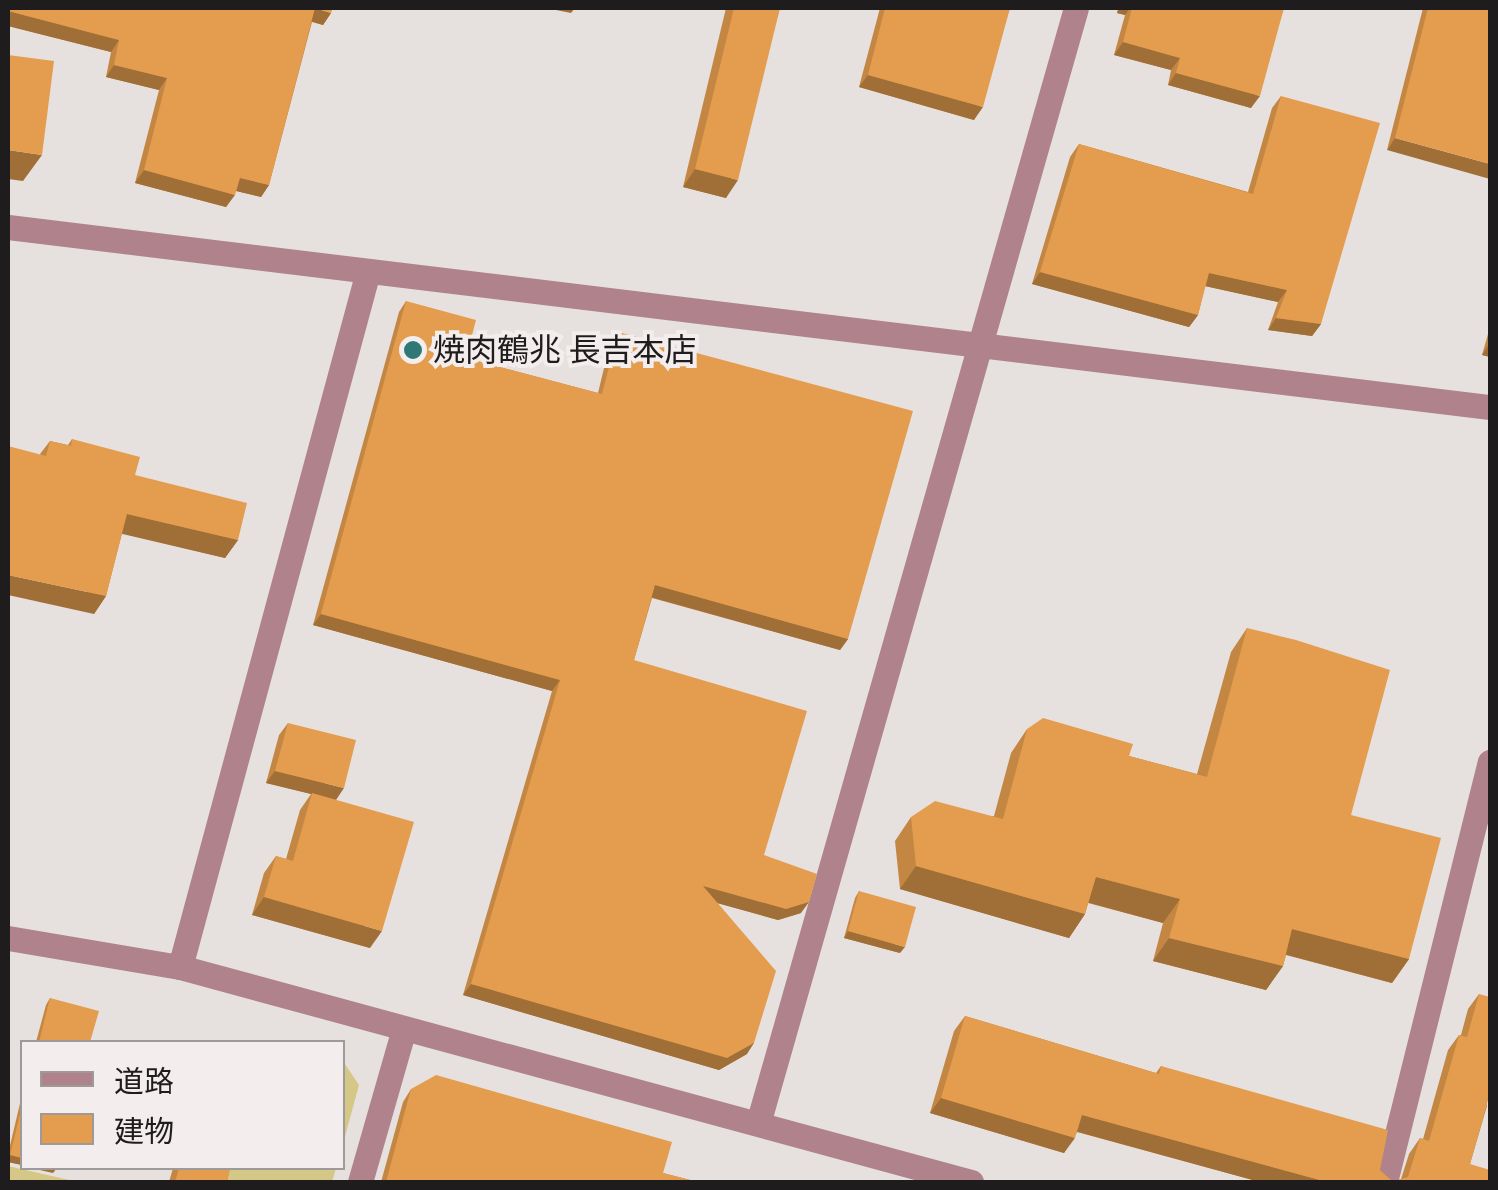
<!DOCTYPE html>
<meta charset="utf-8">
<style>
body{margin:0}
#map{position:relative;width:1498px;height:1190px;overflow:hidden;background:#e6e1df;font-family:Merriweather,"Noto Sans JP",serif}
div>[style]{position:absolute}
.green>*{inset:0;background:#d5c785}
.minor>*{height:25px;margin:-12.5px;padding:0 12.5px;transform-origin:12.5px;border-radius:12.5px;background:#af828c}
.wall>*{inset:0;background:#c48743}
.shaded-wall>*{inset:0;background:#a06e37}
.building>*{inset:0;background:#e49d4e}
.dots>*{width:28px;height:28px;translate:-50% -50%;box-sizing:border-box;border:5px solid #f3eeed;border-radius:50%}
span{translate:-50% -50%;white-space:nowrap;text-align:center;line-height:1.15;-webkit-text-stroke:8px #f3eeed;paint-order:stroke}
.poi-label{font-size:32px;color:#1e1c1c}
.left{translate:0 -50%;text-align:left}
.frame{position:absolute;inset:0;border:10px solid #1e1c1c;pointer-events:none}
.legend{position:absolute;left:20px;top:1040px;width:325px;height:130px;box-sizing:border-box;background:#f3eeed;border:2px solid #9e9a99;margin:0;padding:12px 18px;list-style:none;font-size:30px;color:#1e1c1c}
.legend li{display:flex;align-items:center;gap:20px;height:50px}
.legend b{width:50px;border:2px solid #9e9a99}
</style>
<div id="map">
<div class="green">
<div style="clip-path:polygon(343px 1061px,359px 1085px,343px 1144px,342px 1061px)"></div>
<div style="clip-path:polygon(8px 1166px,78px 1182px,8px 1182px)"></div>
<div style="clip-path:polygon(227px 1168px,336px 1168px,332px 1182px,223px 1182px)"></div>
</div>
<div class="minor">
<div style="left:8px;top:227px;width:1493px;rotate:6.93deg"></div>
<div style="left:8px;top:938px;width:174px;rotate:9.6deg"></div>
<div style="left:180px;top:967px;width:820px;rotate:15.21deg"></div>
<div style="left:180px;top:967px;width:721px;rotate:-74.88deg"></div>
<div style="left:759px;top:1120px;width:1156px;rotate:-74.09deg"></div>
<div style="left:360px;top:1182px;width:159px;rotate:-74deg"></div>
<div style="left:1385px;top:1182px;width:433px;rotate:-76deg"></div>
</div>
<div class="wall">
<div style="clip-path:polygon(8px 8px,331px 13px,323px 25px,312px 22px,269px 185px,261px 197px,236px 191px,226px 207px,135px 183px,159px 90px,106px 77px,111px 52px,8px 26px)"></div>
<div style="clip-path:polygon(726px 8px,780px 8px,726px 198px,683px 187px)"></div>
<div style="clip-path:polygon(880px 8px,1010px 8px,974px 120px,859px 87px)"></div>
<div style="clip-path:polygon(1118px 8px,1284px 8px,1251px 108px,1168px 85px,1171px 70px,1114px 55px,1125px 15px,1117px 13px)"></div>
<div style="clip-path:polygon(1423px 8px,1490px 8px,1387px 150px)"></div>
<div style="clip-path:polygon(1281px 96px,1321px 324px,1312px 336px,1268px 330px,1278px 302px,1205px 286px,1198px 315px,1189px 327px,1032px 284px,1070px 157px,1079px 144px,1248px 192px,1272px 108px)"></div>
<div style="clip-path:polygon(406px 301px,466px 358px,598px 393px,610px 343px,618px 332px,848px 639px,840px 650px,652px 598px,634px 660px,801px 913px,778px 920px,718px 903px,747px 1054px,719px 1070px,463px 995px,552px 691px,313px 625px,399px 312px)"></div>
<div style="clip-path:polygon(1490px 327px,1490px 357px,1482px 355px)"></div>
<div style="clip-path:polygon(72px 439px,135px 475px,238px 540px,225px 558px,122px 533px,106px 596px,94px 614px,40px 454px,50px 441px,68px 445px)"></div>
<div style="clip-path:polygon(1247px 628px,1351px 815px,1409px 959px,1392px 983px,1286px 955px,1283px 966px,1266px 990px,1153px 961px,1163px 923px,1088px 903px,1085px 914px,1069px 938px,900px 889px,895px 841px,911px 817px,994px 816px,1011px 753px,1027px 729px,1197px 774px,1231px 652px)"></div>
<div style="clip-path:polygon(288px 723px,336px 800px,370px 948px,252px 915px,264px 873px,276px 856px,286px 859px,300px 810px,311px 794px,266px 783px,279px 735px)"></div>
<div style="clip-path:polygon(859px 891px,900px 953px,844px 938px,855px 898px)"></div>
<div style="clip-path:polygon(1479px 994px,1487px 1106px,1470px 1164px,1490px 1182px,1260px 1182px,1077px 1132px,1064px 1153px,930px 1113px,954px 1031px,965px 1016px,1156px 1073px,1161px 1066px,1380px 1170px,1393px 1182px,1401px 1179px,1409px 1154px,1420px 1138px,1423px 1139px,1448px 1050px,1459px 1035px,1461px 1035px,1468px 1009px)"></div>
<div style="clip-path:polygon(50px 998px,90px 1042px,36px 1042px,46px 1005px)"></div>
<div style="clip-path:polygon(411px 1089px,663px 1173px,698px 1182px,381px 1182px,403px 1102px)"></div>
<div style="clip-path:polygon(22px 1095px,22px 1165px,8px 1162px,8px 1154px)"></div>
<div style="clip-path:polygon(173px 1168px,230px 1168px,227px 1182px,169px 1182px)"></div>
</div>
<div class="shaded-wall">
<div style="clip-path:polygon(315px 8px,331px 13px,323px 25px,307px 20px)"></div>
<div style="clip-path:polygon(546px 8px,575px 8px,571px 13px)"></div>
<div style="clip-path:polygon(1120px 8px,1130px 8px,1125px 15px,1117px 13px)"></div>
<div style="clip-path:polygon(8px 11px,119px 40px,111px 52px,8px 26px)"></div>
<div style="clip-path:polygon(1123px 42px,1180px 58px,1171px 70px,1114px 55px)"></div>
<div style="clip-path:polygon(114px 65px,167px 78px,159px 90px,106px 77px)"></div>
<div style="clip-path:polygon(1176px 73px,1260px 96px,1251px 108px,1168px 85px)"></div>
<div style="clip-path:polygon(868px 75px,983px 107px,974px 120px,859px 87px)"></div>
<div style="clip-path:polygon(1395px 138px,1490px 164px,1490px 179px,1387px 150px)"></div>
<div style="clip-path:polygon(8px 150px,42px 155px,23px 181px,8px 179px)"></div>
<div style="clip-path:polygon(695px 169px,738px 180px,726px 198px,683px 187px)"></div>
<div style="clip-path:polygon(144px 170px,235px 195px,226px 207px,135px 183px)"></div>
<div style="clip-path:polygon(240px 178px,269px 185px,261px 197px,232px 190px)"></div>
<div style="clip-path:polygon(1040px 272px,1198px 315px,1189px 327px,1032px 284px)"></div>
<div style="clip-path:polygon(1209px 273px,1287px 290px,1278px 302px,1200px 285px)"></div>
<div style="clip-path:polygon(1276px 318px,1321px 324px,1312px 336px,1268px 330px)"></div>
<div style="clip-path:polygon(1490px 343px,1490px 357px,1482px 355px)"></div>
<div style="clip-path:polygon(127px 514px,238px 540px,225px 558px,114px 532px)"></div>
<div style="clip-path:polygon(8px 575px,106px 596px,94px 614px,8px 595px)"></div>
<div style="clip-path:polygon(655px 585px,848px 639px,840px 650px,647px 596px)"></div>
<div style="clip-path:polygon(321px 614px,560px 680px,552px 691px,313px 625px)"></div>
<div style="clip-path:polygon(275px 771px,344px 788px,336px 800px,266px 783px)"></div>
<div style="clip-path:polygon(916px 866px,1085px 914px,1069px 938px,900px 889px)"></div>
<div style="clip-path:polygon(1096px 877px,1180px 899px,1163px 923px,1079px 900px)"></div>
<div style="clip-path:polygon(703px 886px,809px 902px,801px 913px,778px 920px,695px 897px)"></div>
<div style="clip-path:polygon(264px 897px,382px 931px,370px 948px,252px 915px)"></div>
<div style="clip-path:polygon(1292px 929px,1409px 959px,1392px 983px,1276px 952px)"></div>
<div style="clip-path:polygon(848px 931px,905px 947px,900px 953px,844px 938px)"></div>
<div style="clip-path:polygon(1169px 938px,1283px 966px,1266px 990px,1153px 961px)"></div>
<div style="clip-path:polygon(471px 984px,754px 1043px,747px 1054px,719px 1070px,463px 995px)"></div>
<div style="clip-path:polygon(941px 1098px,1075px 1138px,1064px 1153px,930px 1113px)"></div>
<div style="clip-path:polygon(1082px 1115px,1327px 1182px,1260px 1182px,1071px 1130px)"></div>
<div style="clip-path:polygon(10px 1155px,22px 1158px,22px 1165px,8px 1162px)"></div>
<div style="clip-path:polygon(31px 1168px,57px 1168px,53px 1173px)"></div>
</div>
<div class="building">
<div style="clip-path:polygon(8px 8px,333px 8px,331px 13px,315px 8px,269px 185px,240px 178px,235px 195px,144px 170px,167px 78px,114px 65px,119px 40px,8px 11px)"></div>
<div style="clip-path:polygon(734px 8px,780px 8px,738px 180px,695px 169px)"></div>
<div style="clip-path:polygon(885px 8px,1010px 8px,983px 107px,868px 75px)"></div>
<div style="clip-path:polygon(1132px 8px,1284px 8px,1260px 96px,1176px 73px,1180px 58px,1123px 42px)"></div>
<div style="clip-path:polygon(1428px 8px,1490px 8px,1490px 164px,1395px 138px)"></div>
<div style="clip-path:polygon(8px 55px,54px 61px,42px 155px,8px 150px)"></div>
<div style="clip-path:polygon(1281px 96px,1380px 123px,1321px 324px,1276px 318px,1287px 290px,1209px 273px,1198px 315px,1040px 272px,1079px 144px,1253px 194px)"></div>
<div style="clip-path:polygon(406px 301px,476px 320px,466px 358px,602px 394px,618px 332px,913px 411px,848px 639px,655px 585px,634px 660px,807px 711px,764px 855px,817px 874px,809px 902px,786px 909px,703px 886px,776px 971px,754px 1043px,727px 1058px,471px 984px,560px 680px,321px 614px)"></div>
<div style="clip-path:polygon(72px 439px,140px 457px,135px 475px,247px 503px,238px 540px,127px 514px,106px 596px,8px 575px,8px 446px,46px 456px,50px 441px,71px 446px)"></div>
<div style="clip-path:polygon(1247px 628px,1296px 640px,1390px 670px,1351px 815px,1441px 838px,1409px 959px,1292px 929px,1283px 966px,1169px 938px,1180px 899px,1096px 877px,1085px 914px,916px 866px,911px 817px,935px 801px,1003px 819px,1027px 729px,1043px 718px,1133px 744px,1129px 756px,1207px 777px)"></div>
<div style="clip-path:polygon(288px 723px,356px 740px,344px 788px,275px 771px)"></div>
<div style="clip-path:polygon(312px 793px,414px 822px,382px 931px,264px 897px,276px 856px,293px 861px)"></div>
<div style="clip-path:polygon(859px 891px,916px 907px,905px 947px,848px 931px)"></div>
<div style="clip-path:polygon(1479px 994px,1490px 997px,1490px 1093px,1470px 1164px,1490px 1170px,1490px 1182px,1327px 1182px,1082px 1115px,1075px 1138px,941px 1098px,965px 1016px,1159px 1074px,1161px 1066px,1388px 1130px,1380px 1170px,1393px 1182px,1408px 1177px,1420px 1138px,1429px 1141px,1459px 1035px,1467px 1037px)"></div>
<div style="clip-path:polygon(50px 998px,99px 1011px,90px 1042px,39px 1042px)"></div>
<div style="clip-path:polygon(436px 1075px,672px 1142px,663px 1173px,698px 1182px,386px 1182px,411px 1089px)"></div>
<div style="clip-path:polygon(22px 1106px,22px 1158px,10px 1155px)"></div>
<div style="clip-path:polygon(179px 1168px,230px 1168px,227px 1182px,175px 1182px)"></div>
</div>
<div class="dots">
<div style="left:413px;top:350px;background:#2f7875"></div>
</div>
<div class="poi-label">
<span class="left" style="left:433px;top:350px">焼肉鶴兆 長吉本店</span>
</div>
<div class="frame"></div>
<ul class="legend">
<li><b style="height:12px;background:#af828c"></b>道路</li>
<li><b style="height:28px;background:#e49d4e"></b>建物</li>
</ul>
</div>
